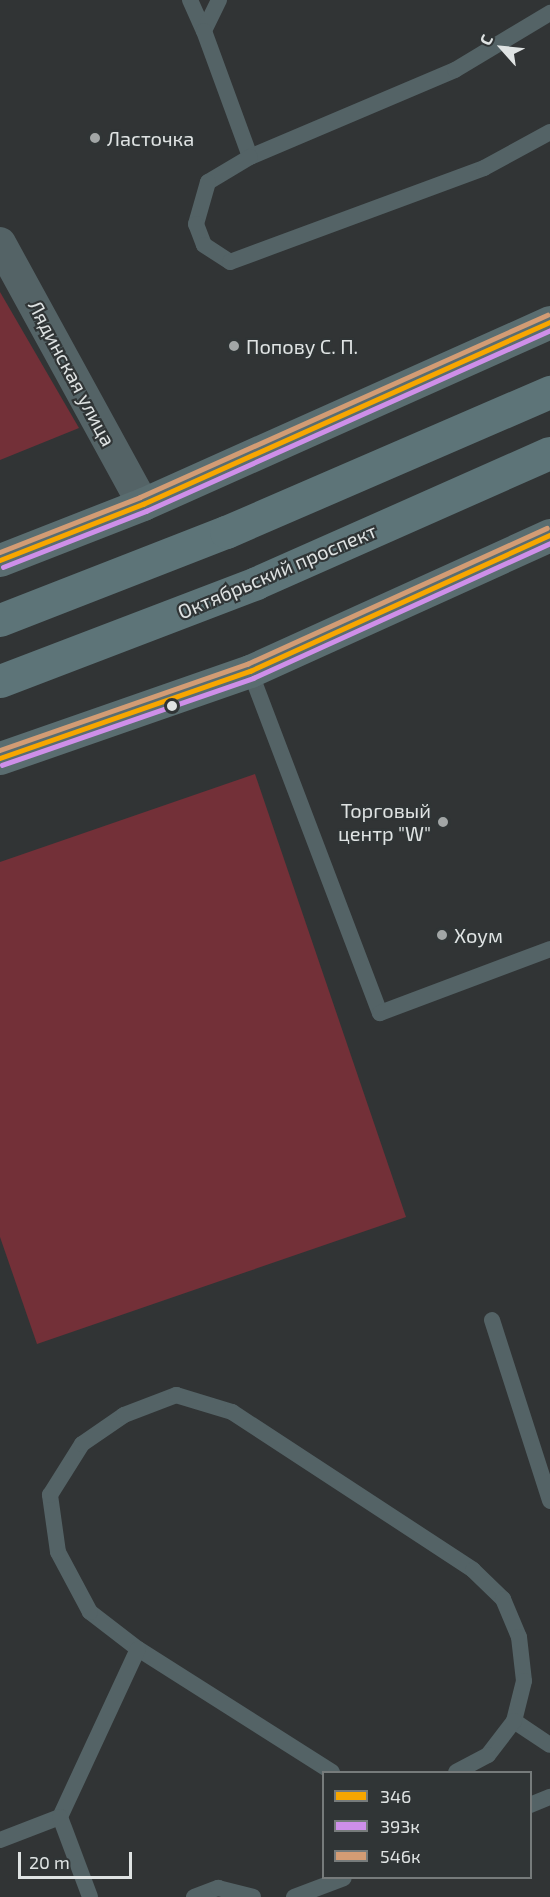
<!DOCTYPE html>
<meta charset="utf-8">
<style>
body{margin:0}
#map{position:relative;width:550px;height:1897px;overflow:hidden;background:#313435;font-family:"Exo 2",sans-serif}
div>[style]{position:absolute}
.green>*{inset:0;background:#733038}
.service>*{height:16px;margin:-8px;padding:0 8px;transform-origin:8px;border-radius:8px;background:#546366}
.minor>*{height:32px;margin:-16px;padding:0 16px;transform-origin:16px;border-radius:16px;background:#546366}
.secondary>*{height:33px;margin:-16.5px;padding:0 16.5px;transform-origin:16.5px;border-radius:16.5px;background:#5a6d70}
.primary>*{height:33px;margin:-16.5px;padding:0 16.5px;transform-origin:16.5px;border-radius:16.5px;background:#5d7478}
.bus-1>*{height:4.5px;margin:-2.25px;padding:0 2.25px;transform-origin:2.25px;border-radius:2.25px;background:#f7a600}
.bus-2>*{height:4.5px;margin:-2.25px;padding:0 2.25px;transform-origin:2.25px;border-radius:2.25px;background:#ce8fe9}
.bus-3>*{height:4.5px;margin:-2.25px;padding:0 2.25px;transform-origin:2.25px;border-radius:2.25px;background:#d39c74}
.dots>*{width:16px;height:16px;translate:-50% -50%;box-sizing:border-box;border:3px solid #303536;border-radius:50%}
span{translate:-50% -50%;white-space:nowrap;text-align:center;line-height:1.15;-webkit-text-stroke:4.5px #303536;paint-order:stroke}
.poi-label{font-size:20px;color:#dfe3e3}
.left{translate:0 -50%;text-align:left}
.right{translate:-100% -50%;text-align:right}
.street-label{font-size:20px;color:#dfe3e3}
.legend{position:absolute;left:322px;top:1771px;width:210px;height:108px;box-sizing:border-box;background:#303536;border:2px solid #767b7b;margin:0;padding:8px 10px;list-style:none;font-size:18px;color:#dfe3e3}
.legend li{display:flex;align-items:center;gap:12px;height:30px}
.legend b{width:30px;border:2px solid #767b7b}
.north{position:absolute;left:472px;top:18px;width:60px;height:60px;-webkit-text-stroke:4px #303536;paint-order:stroke;rotate:297deg;font-size:16px;font-weight:700;line-height:24px;text-align:center;color:#dfe3e3}
.north::after{content:'';display:block;margin:auto;width:21px;height:27px;background:#dfe3e3;clip-path:polygon(50% 0,100% 100%,50% 72%,0 100%)}
.scale{position:absolute;left:18px;top:1852px;width:114px;height:27px;box-sizing:border-box;border:3px solid #dfe3e3;border-top:0;padding-left:8px;font-size:18px;line-height:21px;white-space:nowrap;color:#dfe3e3;-webkit-text-stroke:4px #303536;paint-order:stroke}
</style>
<div id="map">
<div class="green">
<div style="clip-path:polygon(0 292px,79px 428px,0 460px)"></div>
<div style="clip-path:polygon(255px 774px,406px 1217px,37px 1344px,0 1237px,0 862px)"></div>
</div>
<div class="service">
<div style="left:190px;top:0;width:34px;rotate:66deg"></div>
<div style="left:219px;top:0;width:34px;rotate:116deg"></div>
<div style="left:204px;top:31px;width:134px;rotate:69.9deg"></div>
<div style="left:250px;top:157px;width:223px;rotate:-23deg"></div>
<div style="left:455px;top:70px;width:111px;rotate:-31deg"></div>
<div style="left:250px;top:157px;width:49px;rotate:149.2deg"></div>
<div style="left:208px;top:182px;width:44px;rotate:105.9deg"></div>
<div style="left:196px;top:224px;width:22px;rotate:69deg"></div>
<div style="left:204px;top:245px;width:31px;rotate:33deg"></div>
<div style="left:230px;top:262px;width:271px;rotate:-20.3deg"></div>
<div style="left:484px;top:168px;width:75px;rotate:-28.6deg"></div>
<div style="left:250px;top:671px;width:366px;rotate:69.2deg"></div>
<div style="left:380px;top:1013px;width:182px;rotate:-20.6deg"></div>
<div style="left:492px;top:1320px;width:190px;rotate:72.2deg"></div>
<div style="left:514px;top:1721px;width:43px;rotate:33.7deg"></div>
<div style="left:332px;top:1772px;width:230px;rotate:-147.6deg"></div>
<div style="left:138px;top:1649px;width:61px;rotate:-142.4deg"></div>
<div style="left:90px;top:1612px;width:68px;rotate:-118.1deg"></div>
<div style="left:58px;top:1552px;width:58px;rotate:-98deg"></div>
<div style="left:50px;top:1495px;width:60px;rotate:-57.9deg"></div>
<div style="left:82px;top:1444px;width:51px;rotate:-34.6deg"></div>
<div style="left:124px;top:1415px;width:56px;rotate:-21deg"></div>
<div style="left:176px;top:1395px;width:59px;rotate:16.9deg"></div>
<div style="left:232px;top:1412px;width:288px;rotate:33.2deg"></div>
<div style="left:473px;top:1570px;width:42px;rotate:44deg"></div>
<div style="left:503px;top:1599px;width:41px;rotate:67.2deg"></div>
<div style="left:519px;top:1637px;width:44px;rotate:83.5deg"></div>
<div style="left:524px;top:1681px;width:41px;rotate:104deg"></div>
<div style="left:514px;top:1721px;width:43px;rotate:127.4deg"></div>
<div style="left:488px;top:1755px;width:36px;rotate:152deg"></div>
<div style="left:530px;top:1805px;width:22px;rotate:-22deg"></div>
<div style="left:60px;top:1817px;width:185px;rotate:-65.1deg"></div>
<div style="left:0;top:1840px;width:64px;rotate:-21deg"></div>
<div style="left:60px;top:1817px;width:85px;rotate:69.4deg"></div>
<div style="left:194px;top:1897px;width:26px;rotate:-21deg"></div>
<div style="left:218px;top:1888px;width:36px;rotate:14deg"></div>
<div style="left:294px;top:1897px;width:53px;rotate:-20.8deg"></div>
</div>
<div class="minor">
<div style="left:0;top:243px;width:298px;rotate:61.3deg"></div>
</div>
<div class="secondary">
<div style="left:0;top:560px;width:154px;rotate:-21.4deg"></div>
<div style="left:143px;top:504px;width:446px;rotate:-24.1deg"></div>
<div style="left:0;top:758px;width:265px;rotate:-19.2deg"></div>
<div style="left:250px;top:671px;width:329px;rotate:-24.4deg"></div>
</div>
<div class="primary">
<div style="left:0;top:620px;width:243px;rotate:-21.3deg"></div>
<div style="left:226px;top:532px;width:353px;rotate:-23.4deg"></div>
<div style="left:0;top:681px;width:274px;rotate:-20.9deg"></div>
<div style="left:256px;top:583px;width:321px;rotate:-23.9deg"></div>
</div>
<div class="bus-1">
<div style="left:0;top:560px;width:154px;rotate:-21.4deg"></div>
<div style="left:143px;top:504px;width:446px;rotate:-24.1deg"></div>
<div style="left:0;top:758px;width:265px;rotate:-19.2deg"></div>
<div style="left:250px;top:671px;width:329px;rotate:-24.4deg"></div>
</div>
<div class="bus-2">
<div style="left:3px;top:567px;width:154px;rotate:-21.4deg"></div>
<div style="left:146px;top:511px;width:443px;rotate:-24.1deg"></div>
<div style="left:2px;top:765px;width:266px;rotate:-19.1deg"></div>
<div style="left:253px;top:678px;width:326px;rotate:-24.4deg"></div>
</div>
<div class="bus-3">
<div style="left:0;top:552px;width:150px;rotate:-21.4deg"></div>
<div style="left:140px;top:497px;width:446px;rotate:-24.1deg"></div>
<div style="left:0;top:750px;width:262px;rotate:-19.2deg"></div>
<div style="left:247px;top:664px;width:329px;rotate:-24.4deg"></div>
</div>
<div class="dots">
<div style="left:95px;top:138px;background:#a2a6a6"></div>
<div style="left:234px;top:346px;background:#a2a6a6"></div>
<div style="left:172px;top:706px;background:#dfe3e3"></div>
<div style="left:443px;top:822px;background:#a2a6a6"></div>
<div style="left:442px;top:935px;background:#a2a6a6"></div>
</div>
<div class="poi-label">
<span class="left" style="left:107px;top:138px">Ласточка</span>
<span class="left" style="left:246px;top:346px">Попову С. П.</span>
<span class="right" style="left:431px;top:822px">Торговый<br>центр "W"</span>
<span class="left" style="left:454px;top:935px">Хоум</span>
</div>
<div class="street-label">
<span style="left:72px;top:373px;rotate:62deg">Лядинская улица</span>
<span style="left:277px;top:571px;rotate:-23deg">Октябрьский проспект</span>
</div>
<ul class="legend">
<li><b style="height:8px;background:#f7a600"></b>346</li>
<li><b style="height:8px;background:#ce8fe9"></b>393к</li>
<li><b style="height:8px;background:#d39c74"></b>546к</li>
</ul>
<div class="north">С</div>
<div class="scale">20 m</div>
</div>
